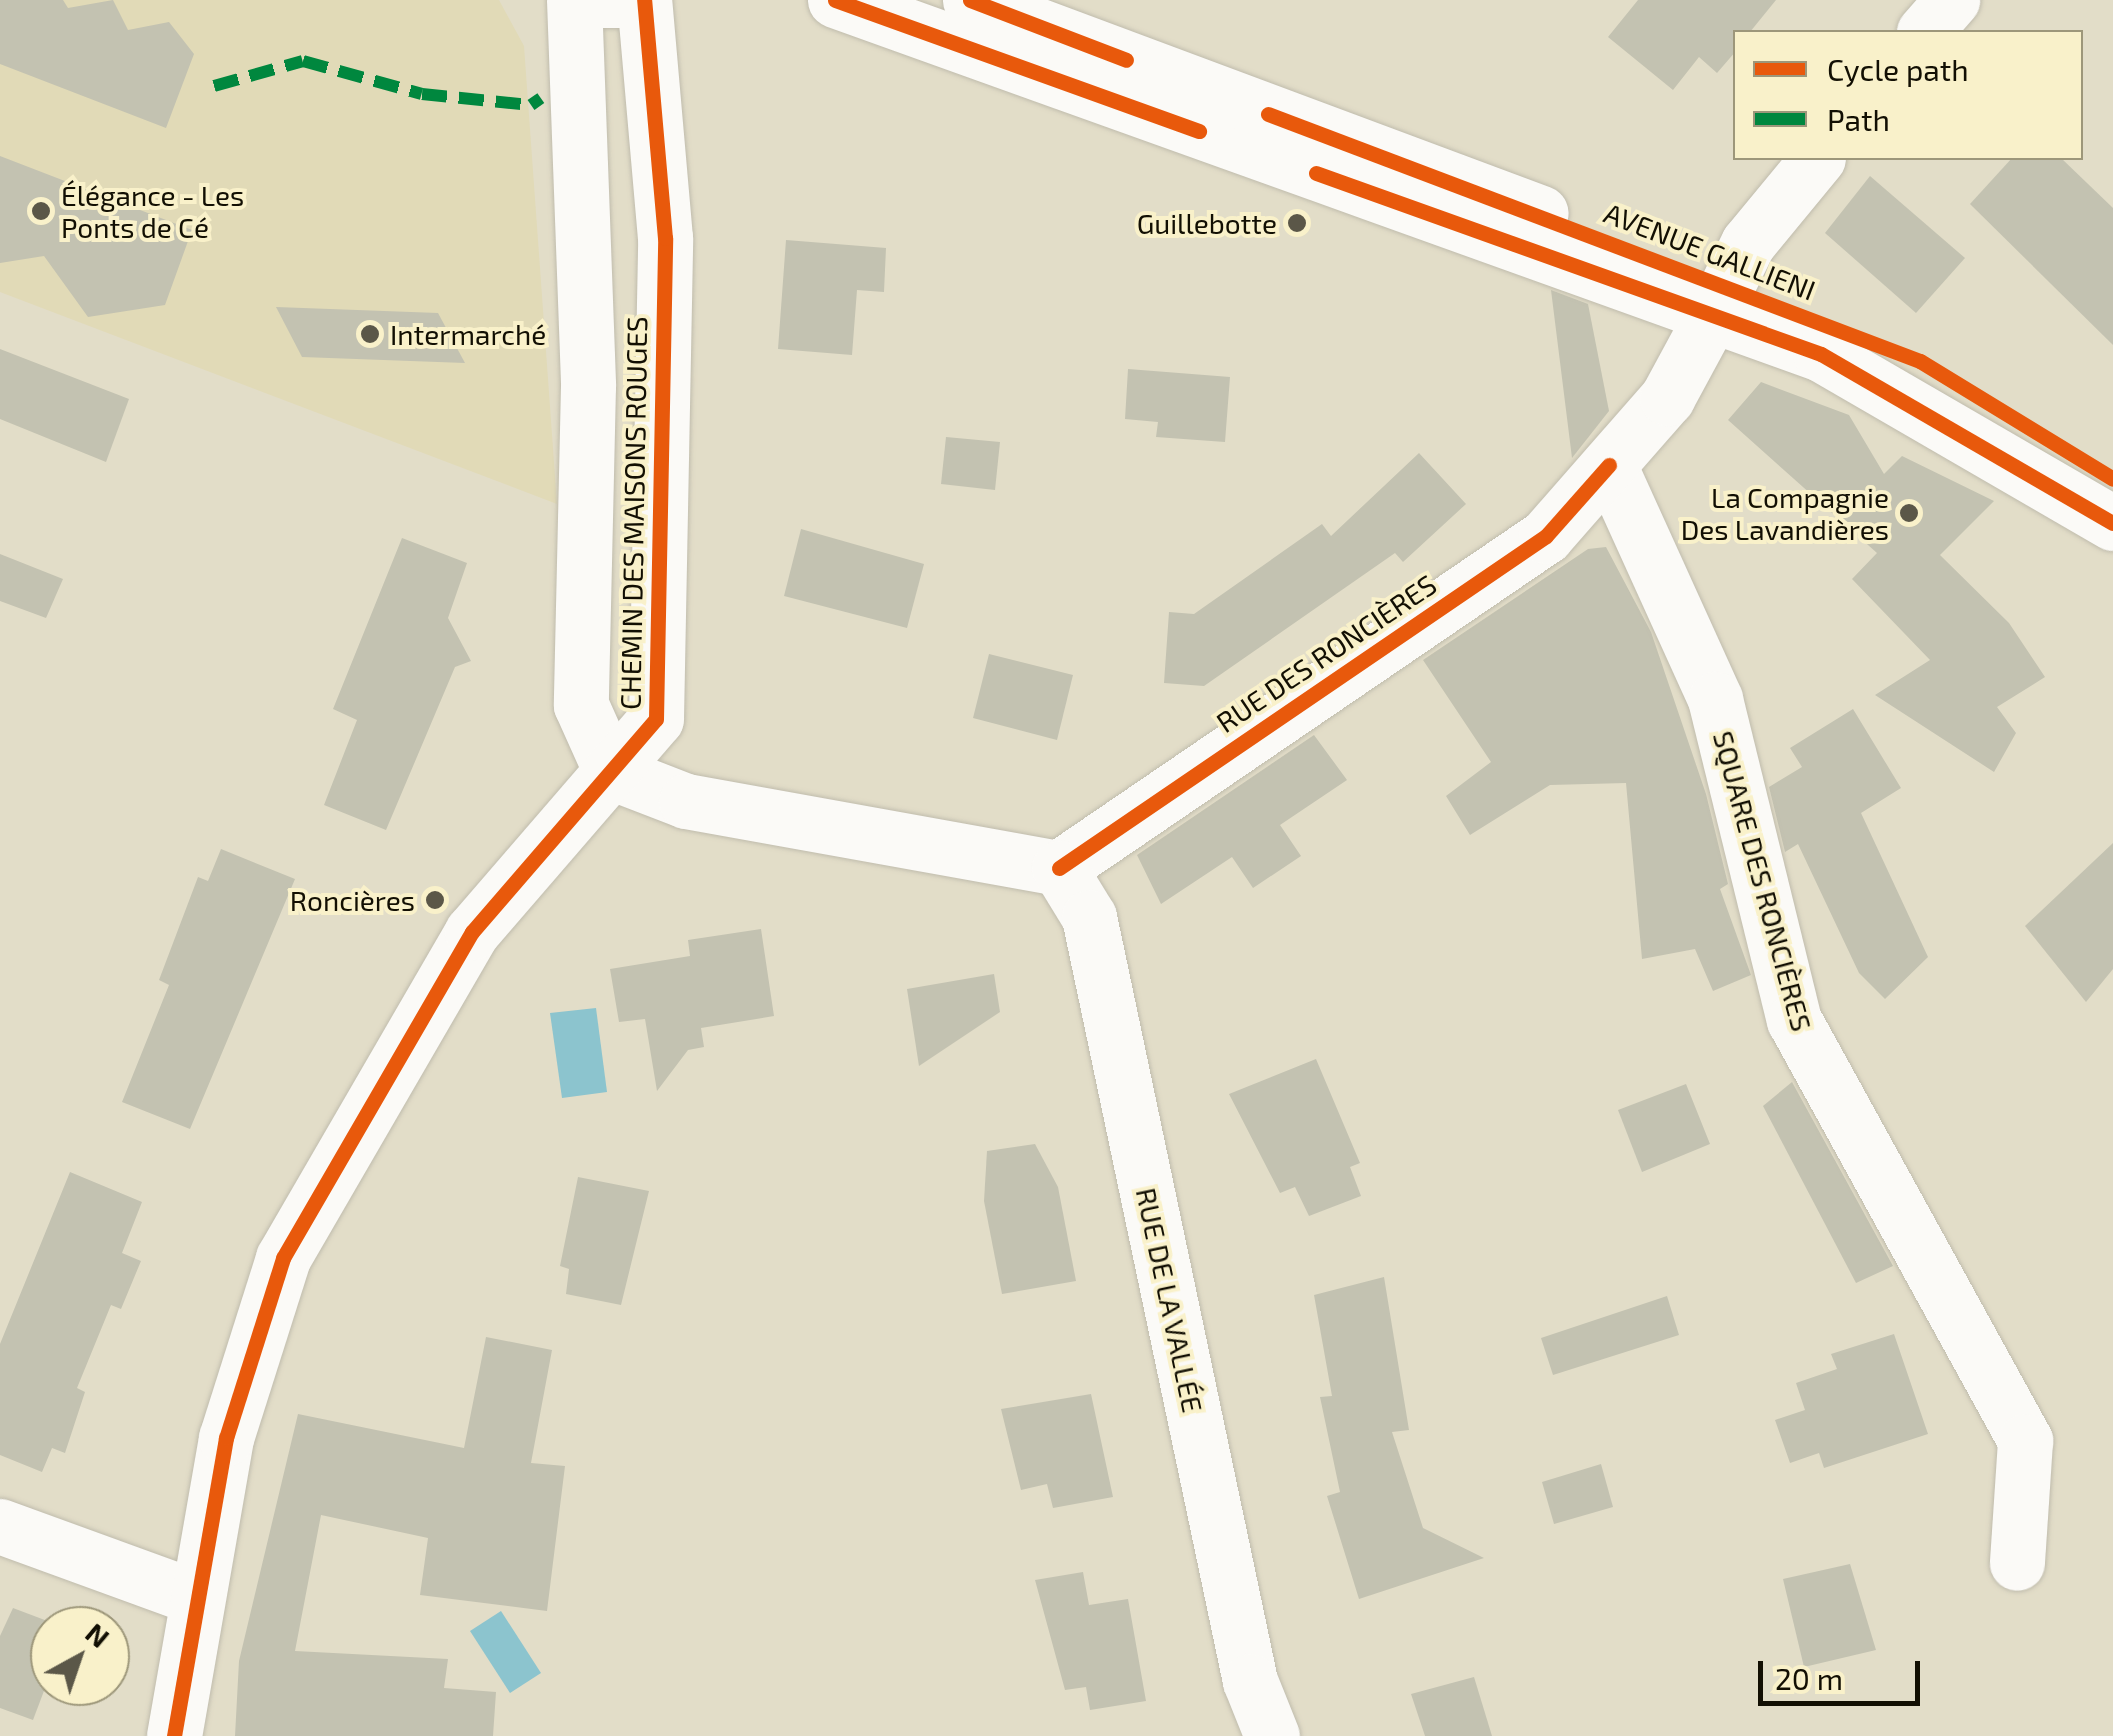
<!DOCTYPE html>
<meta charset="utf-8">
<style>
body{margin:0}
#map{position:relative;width:2113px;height:1736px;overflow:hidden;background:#e2ddc8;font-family:"Exo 2",sans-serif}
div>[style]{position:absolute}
.built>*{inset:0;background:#e1dab7}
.water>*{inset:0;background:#8cc4ce}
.building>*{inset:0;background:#c3c2b1}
.roads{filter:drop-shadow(0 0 2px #c0bcad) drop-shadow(0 0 2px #c0bcad)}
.street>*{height:55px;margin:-27.5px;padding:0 27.5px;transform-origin:27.5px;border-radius:27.5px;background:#fbfaf7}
.secondary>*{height:55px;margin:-27.5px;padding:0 27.5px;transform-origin:27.5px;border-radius:27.5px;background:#fbfaf7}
.quiet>*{height:12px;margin-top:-6px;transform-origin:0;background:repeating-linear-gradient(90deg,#00873e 0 25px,transparent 0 37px)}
.cycleway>*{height:15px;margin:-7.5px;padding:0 7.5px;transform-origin:7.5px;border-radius:7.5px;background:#e8590c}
.dots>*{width:28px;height:28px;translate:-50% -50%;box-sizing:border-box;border:5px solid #f9f1ca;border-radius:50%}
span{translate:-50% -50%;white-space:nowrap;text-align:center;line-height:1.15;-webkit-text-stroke:8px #f9f1ca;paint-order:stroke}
.poi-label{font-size:28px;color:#120f03}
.left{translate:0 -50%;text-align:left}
.right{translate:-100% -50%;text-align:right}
.street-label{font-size:28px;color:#120f03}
.legend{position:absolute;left:1733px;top:30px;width:350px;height:130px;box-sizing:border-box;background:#f9f1ca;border:2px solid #9d977a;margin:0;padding:12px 18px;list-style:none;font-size:30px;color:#120f03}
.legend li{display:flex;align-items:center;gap:20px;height:50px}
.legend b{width:50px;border:2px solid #9d977a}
.north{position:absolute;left:30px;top:1606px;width:100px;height:100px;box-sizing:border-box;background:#f9f1ca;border:2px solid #9d977a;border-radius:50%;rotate:40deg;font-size:28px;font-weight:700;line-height:40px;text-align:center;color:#120f03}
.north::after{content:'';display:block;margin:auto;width:35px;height:45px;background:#5b5748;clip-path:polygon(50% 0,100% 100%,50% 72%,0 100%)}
.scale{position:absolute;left:1758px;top:1661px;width:162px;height:45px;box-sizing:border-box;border:5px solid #120f03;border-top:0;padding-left:12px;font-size:30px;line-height:35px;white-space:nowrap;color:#120f03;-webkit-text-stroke:8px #f9f1ca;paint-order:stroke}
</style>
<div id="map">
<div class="built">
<div style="clip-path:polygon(0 0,499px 0,524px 46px,557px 504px,0 292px)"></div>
</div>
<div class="water">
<div style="clip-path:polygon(596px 1008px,607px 1092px,562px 1098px,550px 1013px)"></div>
<div style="clip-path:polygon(501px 1611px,541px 1673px,510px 1693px,470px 1631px)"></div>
</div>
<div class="building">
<div style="clip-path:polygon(0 0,63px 0,68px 8px,113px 0,128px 30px,169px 22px,194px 54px,166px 128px,0 64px)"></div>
<div style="clip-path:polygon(1638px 0,1776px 0,1750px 32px,1736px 32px,1736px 51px,1717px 73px,1699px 57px,1673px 90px,1608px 37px)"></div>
<div style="clip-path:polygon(0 156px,192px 230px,165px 305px,88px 317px,44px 256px,0 263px)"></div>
<div style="clip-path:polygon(2012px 158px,2061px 158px,2113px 208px,2113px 345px,1970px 204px)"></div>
<div style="clip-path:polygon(1870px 176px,1965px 258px,1916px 313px,1825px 233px)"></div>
<div style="clip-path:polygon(786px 240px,886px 248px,884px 292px,857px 290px,852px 355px,778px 349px)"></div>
<div style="clip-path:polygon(1551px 290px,1588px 304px,1609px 411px,1572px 458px)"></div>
<div style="clip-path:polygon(276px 307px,438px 313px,465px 363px,302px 357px)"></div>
<div style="clip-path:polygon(0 349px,129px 399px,106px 462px,0 419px)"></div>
<div style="clip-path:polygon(1128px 369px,1230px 377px,1225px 442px,1156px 437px,1158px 422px,1125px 419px)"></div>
<div style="clip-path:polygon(1761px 382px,1849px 415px,1884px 474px,1902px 456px,1994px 501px,1940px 555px,2009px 623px,2045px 677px,1997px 707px,2016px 733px,1994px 772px,1875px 695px,1930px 660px,1852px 579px,1877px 553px,1728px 420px)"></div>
<div style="clip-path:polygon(946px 437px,1000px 442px,995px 490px,941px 484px)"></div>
<div style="clip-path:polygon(1419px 453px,1466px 504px,1403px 562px,1395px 553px,1204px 686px,1164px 683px,1169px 612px,1194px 614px,1322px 524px,1331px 536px)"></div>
<div style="clip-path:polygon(801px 529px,924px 564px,907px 628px,784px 596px)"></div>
<div style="clip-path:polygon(402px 538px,467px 563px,448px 618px,471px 661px,455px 667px,386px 830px,324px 805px,357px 720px,333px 709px)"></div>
<div style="clip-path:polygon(1606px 547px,1651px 632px,1706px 794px,1728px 884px,1720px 889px,1751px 975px,1713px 991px,1695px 949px,1642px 959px,1626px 783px,1550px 785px,1470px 835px,1446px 796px,1491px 762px,1423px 660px,1588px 549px)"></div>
<div style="clip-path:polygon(0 554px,63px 579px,46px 618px,0 601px)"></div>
<div style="clip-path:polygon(989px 654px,1073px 675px,1057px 740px,973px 718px)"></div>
<div style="clip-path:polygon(1853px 709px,1901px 788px,1861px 813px,1928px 957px,1885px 999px,1859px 973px,1798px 844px,1785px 852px,1769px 787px,1802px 767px,1790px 748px)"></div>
<div style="clip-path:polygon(1314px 735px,1347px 780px,1280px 825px,1301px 856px,1253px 888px,1232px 857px,1161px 904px,1137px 855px)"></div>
<div style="clip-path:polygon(2113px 843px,2113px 969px,2086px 1002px,2025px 926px)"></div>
<div style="clip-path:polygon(221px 849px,295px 879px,190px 1129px,122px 1102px,169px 985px,159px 980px,198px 877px,208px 881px)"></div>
<div style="clip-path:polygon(761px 929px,774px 1016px,701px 1028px,704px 1047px,688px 1050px,657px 1091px,645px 1019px,619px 1022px,610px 969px,690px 956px,688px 940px)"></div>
<div style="clip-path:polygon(994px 974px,1000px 1012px,919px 1066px,907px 989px)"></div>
<div style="clip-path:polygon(1316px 1059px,1360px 1163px,1350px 1167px,1361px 1196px,1309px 1216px,1295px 1187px,1280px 1193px,1229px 1094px)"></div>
<div style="clip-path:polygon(1792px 1082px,1893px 1266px,1856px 1283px,1763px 1106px)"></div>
<div style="clip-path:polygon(1686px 1084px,1710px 1144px,1642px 1172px,1618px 1110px)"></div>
<div style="clip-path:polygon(1035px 1144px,1058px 1187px,1076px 1281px,1002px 1294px,984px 1201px,987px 1151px)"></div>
<div style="clip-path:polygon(70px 1172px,142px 1202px,122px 1253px,141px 1261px,121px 1309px,111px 1305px,77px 1388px,85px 1392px,65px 1453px,52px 1448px,42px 1472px,0 1455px,0 1344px)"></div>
<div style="clip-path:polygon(578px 1177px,649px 1191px,621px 1305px,566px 1294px,569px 1269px,560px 1266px)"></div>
<div style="clip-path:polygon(1384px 1277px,1409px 1430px,1392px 1432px,1423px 1528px,1484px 1558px,1359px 1599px,1327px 1496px,1340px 1492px,1320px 1397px,1332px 1396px,1314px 1295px)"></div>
<div style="clip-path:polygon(1667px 1296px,1679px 1335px,1553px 1375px,1541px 1338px)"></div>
<div style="clip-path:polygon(1894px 1334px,1928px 1434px,1824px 1468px,1819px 1453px,1790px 1463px,1775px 1420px,1805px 1410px,1796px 1383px,1837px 1369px,1831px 1354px)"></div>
<div style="clip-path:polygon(486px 1337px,552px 1350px,531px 1463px,565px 1466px,547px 1611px,420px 1595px,428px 1538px,321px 1515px,295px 1651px,448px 1659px,444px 1688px,496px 1692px,493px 1736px,235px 1736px,239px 1661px,298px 1414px,464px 1448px)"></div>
<div style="clip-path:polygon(1091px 1394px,1113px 1497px,1053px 1508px,1047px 1484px,1021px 1490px,1001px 1409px)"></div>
<div style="clip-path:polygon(1601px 1464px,1613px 1507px,1554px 1524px,1542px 1482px)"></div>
<div style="clip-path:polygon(1850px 1564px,1876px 1650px,1804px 1667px,1783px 1579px)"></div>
<div style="clip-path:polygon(1083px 1572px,1089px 1605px,1128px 1599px,1146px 1701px,1090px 1710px,1086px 1687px,1065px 1690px,1035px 1580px)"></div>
<div style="clip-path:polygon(13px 1608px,50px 1622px,50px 1675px,33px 1720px,0 1708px,0 1636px)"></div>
<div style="clip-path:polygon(1474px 1677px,1492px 1736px,1425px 1736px,1411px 1694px)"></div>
</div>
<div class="roads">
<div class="street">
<div style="left:574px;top:0;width:386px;rotate:87.9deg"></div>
<div style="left:588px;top:386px;width:319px;rotate:91.3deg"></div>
<div style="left:581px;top:705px;width:73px;rotate:65.9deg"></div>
<div style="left:1609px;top:465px;width:257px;rotate:65.6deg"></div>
<div style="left:1715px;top:699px;width:331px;rotate:76.2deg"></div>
<div style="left:1794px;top:1020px;width:480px;rotate:61.2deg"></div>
<div style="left:2025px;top:1441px;width:122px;rotate:93.8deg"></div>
<div style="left:611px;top:772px;width:80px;rotate:21.1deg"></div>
<div style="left:686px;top:801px;width:379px;rotate:10.2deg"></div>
<div style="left:1059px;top:868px;width:589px;rotate:-34.28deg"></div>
<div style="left:1546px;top:536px;width:184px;rotate:-48.8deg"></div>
<div style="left:1667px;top:398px;width:114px;rotate:-61.6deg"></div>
<div style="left:1059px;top:868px;width:57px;rotate:58.5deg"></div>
<div style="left:1089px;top:917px;width:781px;rotate:78.1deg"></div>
<div style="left:1250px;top:1681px;width:59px;rotate:68.2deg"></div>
<div style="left:0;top:1526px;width:208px;rotate:20deg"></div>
<div style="left:174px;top:1736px;width:303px;rotate:-80.1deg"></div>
<div style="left:226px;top:1438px;width:189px;rotate:-72.4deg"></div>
<div style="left:283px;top:1258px;width:377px;rotate:-59.9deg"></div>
<div style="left:472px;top:932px;width:281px;rotate:-49.2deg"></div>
<div style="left:656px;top:719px;width:481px;rotate:-88.9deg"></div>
<div style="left:665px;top:238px;width:239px;rotate:-95deg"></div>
</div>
<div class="secondary">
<div style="left:586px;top:0;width:45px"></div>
<div style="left:835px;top:0;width:1048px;rotate:19.75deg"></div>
<div style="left:1821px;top:354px;width:337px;rotate:30.1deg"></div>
<div style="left:970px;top:0;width:609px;rotate:20.46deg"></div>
<div style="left:1924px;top:32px;width:43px;rotate:-48.8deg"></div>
<div style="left:1721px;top:298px;width:61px;rotate:-63.9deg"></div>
<div style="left:1748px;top:243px;width:110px;rotate:-50.5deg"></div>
</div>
</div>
<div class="quiet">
<div style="left:214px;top:86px;width:92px;rotate:-15.7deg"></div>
<div style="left:303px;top:61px;width:123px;rotate:15.5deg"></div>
<div style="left:422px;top:94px;width:110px;rotate:5.8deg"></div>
<div style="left:531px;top:105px;width:12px;rotate:-35deg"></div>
</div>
<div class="cycleway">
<div style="left:835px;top:0;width:387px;rotate:19.8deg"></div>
<div style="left:970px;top:0;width:167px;rotate:21deg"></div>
<div style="left:1268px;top:114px;width:697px;rotate:20.75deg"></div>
<div style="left:1920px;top:361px;width:226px;rotate:31.4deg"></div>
<div style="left:1316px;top:173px;width:536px;rotate:19.72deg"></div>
<div style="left:1821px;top:354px;width:337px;rotate:30.1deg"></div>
<div style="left:1059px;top:868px;width:589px;rotate:-34.28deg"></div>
<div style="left:1546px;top:536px;width:95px;rotate:-48.4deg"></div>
<div style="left:174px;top:1736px;width:303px;rotate:-80.1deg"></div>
<div style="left:226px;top:1438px;width:189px;rotate:-72.4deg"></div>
<div style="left:283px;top:1258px;width:377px;rotate:-59.9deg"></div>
<div style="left:472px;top:932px;width:281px;rotate:-49.2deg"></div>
<div style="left:656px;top:719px;width:481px;rotate:-88.9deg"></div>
<div style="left:665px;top:238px;width:239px;rotate:-95deg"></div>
</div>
<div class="dots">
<div style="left:41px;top:211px;background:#5b5748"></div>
<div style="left:1297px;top:223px;background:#5b5748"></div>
<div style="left:370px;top:334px;background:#5b5748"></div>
<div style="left:1909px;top:513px;background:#5b5748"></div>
<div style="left:435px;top:900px;background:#5b5748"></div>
</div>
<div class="poi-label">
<span class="left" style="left:61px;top:211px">Élégance - Les<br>Ponts de Cé</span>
<span class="right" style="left:1277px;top:223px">Guillebotte</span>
<span class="left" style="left:390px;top:334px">Intermarché</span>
<span class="right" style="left:1889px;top:513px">La Compagnie<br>Des Lavandières</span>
<span class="right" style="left:415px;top:900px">Roncières</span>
</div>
<div class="street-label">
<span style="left:1710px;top:251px;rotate:21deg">AVENUE GALLIENI</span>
<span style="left:633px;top:513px;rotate:-89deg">CHEMIN DES MAISONS ROUGES</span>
<span style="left:1326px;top:653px;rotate:-34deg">RUE DES RONCIÈRES</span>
<span style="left:1763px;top:881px;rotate:75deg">SQUARE DES RONCIÈRES</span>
<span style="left:1170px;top:1300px;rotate:78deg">RUE DE LA VALLÉE</span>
</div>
<ul class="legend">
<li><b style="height:12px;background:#e8590c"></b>Cycle path</li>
<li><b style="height:12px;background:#00873e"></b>Path</li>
</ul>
<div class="north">N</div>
<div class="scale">20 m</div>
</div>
